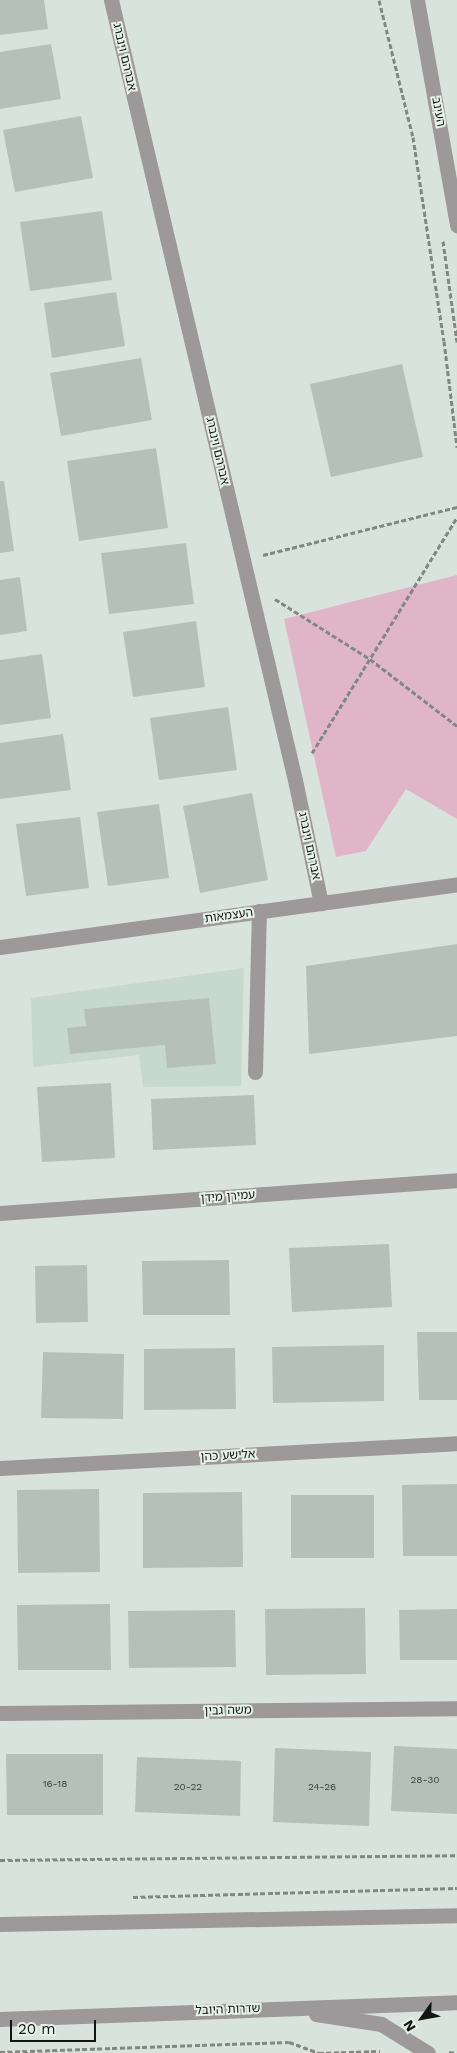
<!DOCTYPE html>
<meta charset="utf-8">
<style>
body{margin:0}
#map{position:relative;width:457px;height:2053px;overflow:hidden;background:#d9e3dd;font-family:"Work Sans","Noto Sans Hebrew",sans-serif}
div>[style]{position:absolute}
.built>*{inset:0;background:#c7d9cf}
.green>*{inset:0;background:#e0b5c8}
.building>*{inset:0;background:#b6c0ba}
.path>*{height:3px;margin-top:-1.5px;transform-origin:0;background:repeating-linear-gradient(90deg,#818884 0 5px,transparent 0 7.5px)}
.minor>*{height:15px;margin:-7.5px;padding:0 7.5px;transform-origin:7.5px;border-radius:7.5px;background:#9d989a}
span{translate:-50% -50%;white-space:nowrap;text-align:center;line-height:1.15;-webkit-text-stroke:4px #e6f1ea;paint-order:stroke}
.number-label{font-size:10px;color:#3a403d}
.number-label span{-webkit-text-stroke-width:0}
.street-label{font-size:12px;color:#111513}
.north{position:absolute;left:397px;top:1993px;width:50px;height:50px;-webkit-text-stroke:4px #e6f1ea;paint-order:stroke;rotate:238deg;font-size:14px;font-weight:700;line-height:20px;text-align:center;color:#111513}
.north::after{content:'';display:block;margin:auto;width:18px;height:22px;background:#111513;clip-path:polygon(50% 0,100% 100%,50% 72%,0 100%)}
.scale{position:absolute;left:10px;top:2020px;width:86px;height:22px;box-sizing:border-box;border:2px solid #111513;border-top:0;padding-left:6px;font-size:15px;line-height:18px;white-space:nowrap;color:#111513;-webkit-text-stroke:4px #e6f1ea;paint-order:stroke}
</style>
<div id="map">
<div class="built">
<div style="clip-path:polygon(244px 968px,241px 1086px,143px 1087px,139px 1055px,33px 1067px,31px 998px)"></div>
</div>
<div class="green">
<div style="clip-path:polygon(457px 575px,457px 819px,406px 789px,366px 851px,336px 857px,284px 619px)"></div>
</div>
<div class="building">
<div style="clip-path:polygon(0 0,44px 0,48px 29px,0 35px)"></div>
<div style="clip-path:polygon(51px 44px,61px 99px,0 109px,0 52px)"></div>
<div style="clip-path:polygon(81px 116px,93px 178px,15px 192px,3px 130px)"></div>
<div style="clip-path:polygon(102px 211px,112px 280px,30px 291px,20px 222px)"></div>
<div style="clip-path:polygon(116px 292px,125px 346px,52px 358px,44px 303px)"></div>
<div style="clip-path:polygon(141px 358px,152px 420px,61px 436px,50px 373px)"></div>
<div style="clip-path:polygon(402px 364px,423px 457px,331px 477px,310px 384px)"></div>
<div style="clip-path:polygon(156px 448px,168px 528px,79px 541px,67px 461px)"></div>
<div style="clip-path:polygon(0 481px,4px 481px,14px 551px,0 553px)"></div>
<div style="clip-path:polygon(186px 543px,194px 604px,109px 614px,101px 553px)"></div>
<div style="clip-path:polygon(20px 577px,27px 631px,0 635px,0 580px)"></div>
<div style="clip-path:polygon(196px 621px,205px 687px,133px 697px,123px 632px)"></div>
<div style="clip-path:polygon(42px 654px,51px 718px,0 725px,0 660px)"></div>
<div style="clip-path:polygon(228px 707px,237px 770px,159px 780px,150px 718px)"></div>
<div style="clip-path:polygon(63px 734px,71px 790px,0 799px,0 743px)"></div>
<div style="clip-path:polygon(252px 793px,268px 880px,200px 893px,183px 806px)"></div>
<div style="clip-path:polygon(159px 804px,169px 878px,108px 886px,97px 812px)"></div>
<div style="clip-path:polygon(80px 817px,89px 888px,26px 896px,16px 824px)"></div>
<div style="clip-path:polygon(457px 944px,457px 1036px,309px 1054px,306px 966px)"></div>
<div style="clip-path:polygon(209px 998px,216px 1064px,167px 1068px,165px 1045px,70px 1054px,67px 1028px,86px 1026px,84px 1009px)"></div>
<div style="clip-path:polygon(111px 1083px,115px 1158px,42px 1162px,37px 1087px)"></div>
<div style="clip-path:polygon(254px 1095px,256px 1145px,153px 1150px,151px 1099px)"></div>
<div style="clip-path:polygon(389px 1244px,392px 1307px,292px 1312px,289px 1248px)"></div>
<div style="clip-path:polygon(229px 1260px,230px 1315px,143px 1315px,142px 1261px)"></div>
<div style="clip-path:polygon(87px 1265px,88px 1322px,36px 1323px,35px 1266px)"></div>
<div style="clip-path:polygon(417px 1332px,457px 1332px,457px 1400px,419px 1400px)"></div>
<div style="clip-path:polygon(384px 1345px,384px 1401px,273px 1403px,272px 1347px)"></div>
<div style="clip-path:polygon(235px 1348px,236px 1409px,144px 1410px,144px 1349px)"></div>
<div style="clip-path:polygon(43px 1352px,124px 1354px,123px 1419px,41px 1418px)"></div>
<div style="clip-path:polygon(457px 1484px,457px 1556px,403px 1556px,402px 1485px)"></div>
<div style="clip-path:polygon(99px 1489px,100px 1572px,18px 1573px,17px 1490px)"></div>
<div style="clip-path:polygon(242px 1492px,243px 1567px,143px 1568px,143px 1493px)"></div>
<div style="clip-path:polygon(291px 1495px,374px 1495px,374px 1558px,291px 1558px)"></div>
<div style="clip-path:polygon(110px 1604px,111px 1670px,18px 1670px,17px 1605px)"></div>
<div style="clip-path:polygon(365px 1608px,366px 1674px,266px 1675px,265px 1609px)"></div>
<div style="clip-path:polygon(457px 1609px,457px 1660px,400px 1660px,399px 1610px)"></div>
<div style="clip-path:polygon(235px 1610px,236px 1667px,129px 1668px,128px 1611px)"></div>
<div style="clip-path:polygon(394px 1746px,457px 1749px,457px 1814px,391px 1811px)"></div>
<div style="clip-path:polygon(275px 1748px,371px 1752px,369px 1826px,273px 1822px)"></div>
<div style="clip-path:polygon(6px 1754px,103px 1754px,103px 1815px,7px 1815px)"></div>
<div style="clip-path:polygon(137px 1757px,241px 1761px,240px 1816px,135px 1812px)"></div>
</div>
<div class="path">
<div style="left:379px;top:0;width:141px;rotate:76.1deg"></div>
<div style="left:413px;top:137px;width:206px;rotate:81.4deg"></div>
<div style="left:444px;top:341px;width:107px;rotate:83deg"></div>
<div style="left:443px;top:241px;width:102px;rotate:82.1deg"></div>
<div style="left:263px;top:555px;width:200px;rotate:-13.9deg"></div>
<div style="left:275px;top:599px;width:112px;rotate:32.3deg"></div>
<div style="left:370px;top:659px;width:110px;rotate:37.6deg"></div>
<div style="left:312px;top:753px;width:277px;rotate:-58.4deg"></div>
<div style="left:0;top:1860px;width:457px;rotate:-0.6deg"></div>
<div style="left:133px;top:1897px;width:324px;rotate:-1.6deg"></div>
<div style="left:0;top:2052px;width:289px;rotate:-2deg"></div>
<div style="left:289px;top:2042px;width:32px;rotate:20deg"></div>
<div style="left:449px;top:2052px;width:8px;rotate:7deg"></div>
<div style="left:319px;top:2053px;width:61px;rotate:-1.9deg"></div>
</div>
<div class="minor">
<div style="left:111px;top:0;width:801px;rotate:76.73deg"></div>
<div style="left:295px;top:780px;width:126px;rotate:78.1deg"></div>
<div style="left:417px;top:0;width:229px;rotate:79.9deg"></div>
<div style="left:0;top:947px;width:461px;rotate:-7.8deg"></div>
<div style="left:255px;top:1072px;width:161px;rotate:-88.6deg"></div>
<div style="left:0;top:1213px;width:458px;rotate:-4.1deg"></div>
<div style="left:0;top:1468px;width:458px;rotate:-3.1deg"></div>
<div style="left:0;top:1713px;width:457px;rotate:-0.6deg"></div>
<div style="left:0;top:1924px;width:457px;rotate:-1.1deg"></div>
<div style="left:316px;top:2014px;width:66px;rotate:8.7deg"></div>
<div style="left:381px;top:2024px;width:55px;rotate:31.7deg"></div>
<div style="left:0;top:2019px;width:457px;rotate:-2.1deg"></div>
</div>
<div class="number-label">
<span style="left:425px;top:1780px">28-30</span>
<span style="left:55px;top:1784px">16-18</span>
<span style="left:188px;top:1787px">20-22</span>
<span style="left:322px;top:1787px">24-26</span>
</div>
<div class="street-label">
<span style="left:124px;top:57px;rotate:77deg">אברהם וינברג</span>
<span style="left:438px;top:112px;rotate:79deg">העינב</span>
<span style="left:217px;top:451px;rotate:77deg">אברהם וינברג</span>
<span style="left:309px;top:846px;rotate:78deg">אברהם וינברג</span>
<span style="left:229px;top:916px;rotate:-8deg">העצמאות</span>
<span style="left:228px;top:1197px;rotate:-4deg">עמירן מידן</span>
<span style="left:228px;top:1456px;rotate:-3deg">אלישע כהן</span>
<span style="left:228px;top:1711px;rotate:-1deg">משה גבין</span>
<span style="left:228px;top:2010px;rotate:-2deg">שדרות היובל</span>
</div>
<div class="north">N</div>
<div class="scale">20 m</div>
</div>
